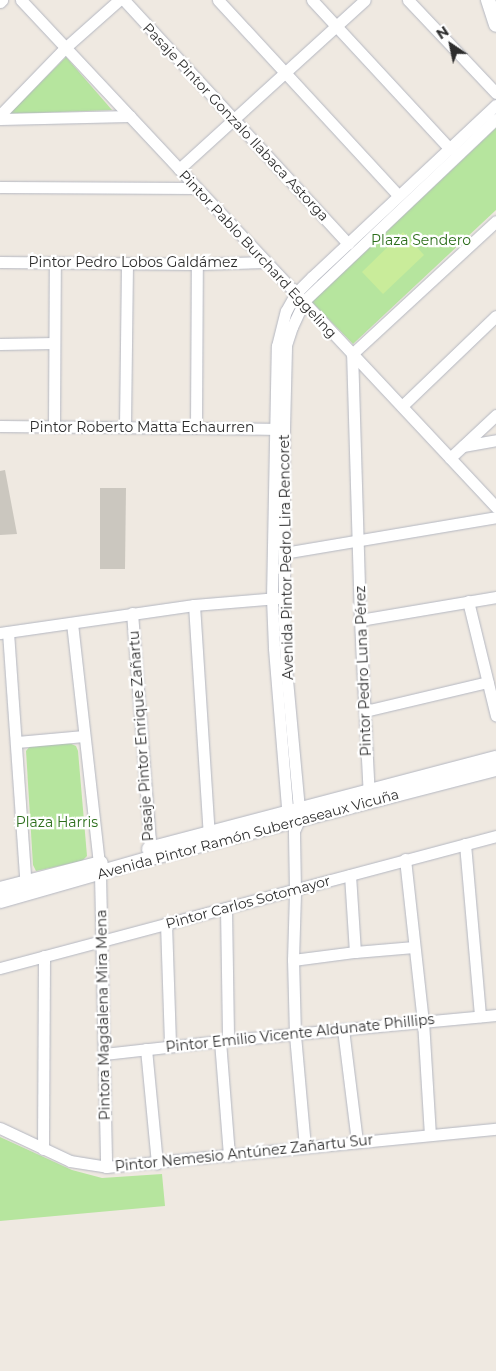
<!DOCTYPE html>
<meta charset="utf-8">
<style>
body{margin:0}
#map{position:relative;width:496px;height:1371px;overflow:hidden;background:#efe9e1;font-family:Montserrat,sans-serif}
div>[style]{position:absolute}
.green>*{inset:0;background:#b6e59e}
.pitch>*{inset:0;background:#c9ec9a}
.building>*{inset:0;background:#cbc7bf}
.roads{filter:drop-shadow(0 0 1px #b4b7c1) drop-shadow(0 0 1px #b4b7c1)}
.minor>*{height:11px;margin:-5.5px;padding:0 5.5px;transform-origin:5.5px;border-radius:5.5px;background:#fff}
.tertiary>*{height:14px;margin:-7px;padding:0 7px;transform-origin:7px;border-radius:7px;background:#fff}
span{translate:-50% -50%;white-space:nowrap;text-align:center;line-height:1.15;-webkit-text-stroke:4.5px #fff;paint-order:stroke}
.street-label{font-size:14px;color:#2e2e2e}
.park-label{font-size:14px;color:#2c6e1b}
.north{position:absolute;left:426px;top:20px;width:50px;height:50px;-webkit-text-stroke:4px #fff;paint-order:stroke;rotate:326deg;font-size:14px;font-weight:700;line-height:20px;text-align:center;color:#2e2e2e}
.north::after{content:'';display:block;margin:auto;width:18px;height:22px;background:#2e2e2e;clip-path:polygon(50% 0,100% 100%,50% 72%,0 100%)}
</style>
<div id="map">
<div class="green">
<div style="clip-path:polygon(66px 57px,112px 110px,9px 114px)"></div>
<div style="clip-path:polygon(496px 128px,496px 210px,353px 344px,312px 302px)"></div>
<div style="clip-path:polygon(67px 742px,76px 746px,78px 751px,87px 856px,82px 861px,36px 871px,33px 865px,26px 751px,30px 746px)"></div>
<div style="clip-path:polygon(0 1137px,72px 1170px,102px 1178px,162px 1174px,165px 1206px,0 1221px)"></div>
</div>
<div class="pitch">
<div style="clip-path:polygon(403px 232px,424px 255px,383px 294px,362px 272px)"></div>
</div>
<div class="building">
<div style="clip-path:polygon(5px 470px,17px 534px,0 535px,0 471px)"></div>
<div style="clip-path:polygon(100px 488px,126px 488px,125px 569px,100px 569px)"></div>
</div>
<div class="roads">
<div class="minor">
<div style="left:21px;top:0;width:695px;rotate:46.87deg"></div>
<div style="left:124px;top:0;width:331px;rotate:47.4deg"></div>
<div style="left:218px;top:0;width:265px;rotate:47.3deg"></div>
<div style="left:312px;top:0;width:203px;rotate:47.2deg"></div>
<div style="left:408px;top:0;width:128px;rotate:46.6deg"></div>
<div style="left:0;top:2px;width:3px;rotate:-45deg"></div>
<div style="left:0;top:115px;width:95px;rotate:-45.9deg"></div>
<div style="left:66px;top:47px;width:71px;rotate:-41.6deg"></div>
<div style="left:0;top:119px;width:130px;rotate:-1.3deg"></div>
<div style="left:179px;top:169px;width:251px;rotate:-42.3deg"></div>
<div style="left:0;top:187px;width:197px;rotate:0.3deg"></div>
<div style="left:0;top:262px;width:197px;rotate:0.6deg"></div>
<div style="left:197px;top:264px;width:68px;rotate:-1.7deg"></div>
<div style="left:0;top:344px;width:54px;rotate:-1.1deg"></div>
<div style="left:402px;top:406px;width:130px;rotate:-43.8deg"></div>
<div style="left:0;top:426px;width:281px;rotate:0.6deg"></div>
<div style="left:54px;top:427px;width:165px;rotate:-89.7deg"></div>
<div style="left:125px;top:427px;width:164px;rotate:-89.3deg"></div>
<div style="left:196px;top:428px;width:164px;rotate:-89.7deg"></div>
<div style="left:463px;top:446px;width:34px;rotate:-10deg"></div>
<div style="left:450px;top:458px;width:63px;rotate:-43.1deg"></div>
<div style="left:284px;top:553px;width:215px;rotate:-9.6deg"></div>
<div style="left:468px;top:601px;width:118px;rotate:76.3deg"></div>
<div style="left:194px;top:605px;width:235px;rotate:86.3deg"></div>
<div style="left:132px;top:613px;width:245px;rotate:85.5deg"></div>
<div style="left:360px;top:620px;width:138px;rotate:-9.6deg"></div>
<div style="left:72px;top:623px;width:252px;rotate:83.6deg"></div>
<div style="left:100px;top:873px;width:294px;rotate:88.8deg"></div>
<div style="left:8px;top:632px;width:258px;rotate:86deg"></div>
<div style="left:0;top:633px;width:196px;rotate:-8.2deg"></div>
<div style="left:194px;top:605px;width:84px;rotate:-4.8deg"></div>
<div style="left:365px;top:711px;width:126px;rotate:-13.3deg"></div>
<div style="left:17px;top:742px;width:67px;rotate:-5.1deg"></div>
<div style="left:369px;top:798px;width:178px;rotate:-92.9deg"></div>
<div style="left:360px;top:620px;width:266px;rotate:-91.7deg"></div>
<div style="left:352px;top:354px;width:196px;rotate:-42.7deg"></div>
<div style="left:288px;top:819px;width:172px;rotate:-94.7deg"></div>
<div style="left:274px;top:648px;width:50px;rotate:-92.3deg"></div>
<div style="left:272px;top:598px;width:252px;rotate:-88.9deg"></div>
<div style="left:277px;top:346px;width:36px;rotate:-76deg"></div>
<div style="left:286px;top:311px;width:21px;rotate:-61deg"></div>
<div style="left:296px;top:293px;width:23px;rotate:-45deg"></div>
<div style="left:312px;top:277px;width:252px;rotate:-43.1deg"></div>
<div style="left:465px;top:844px;width:173px;rotate:85deg"></div>
<div style="left:405px;top:859px;width:163px;rotate:83.7deg"></div>
<div style="left:423px;top:1021px;width:114px;rotate:86.5deg"></div>
<div style="left:350px;top:875px;width:77px;rotate:86.3deg"></div>
<div style="left:226px;top:908px;width:132px;rotate:89.1deg"></div>
<div style="left:166px;top:923px;width:123px;rotate:88.1deg"></div>
<div style="left:293px;top:960px;width:63px;rotate:-7.4deg"></div>
<div style="left:355px;top:952px;width:59px;rotate:-4.8deg"></div>
<div style="left:0;top:968px;width:513px;rotate:-14.9deg"></div>
<div style="left:343px;top:1029px;width:114px;rotate:82.9deg"></div>
<div style="left:220px;top:1041px;width:115px;rotate:85.5deg"></div>
<div style="left:146px;top:1049px;width:115px;rotate:84.5deg"></div>
<div style="left:104px;top:1054px;width:117px;rotate:-6.4deg"></div>
<div style="left:220px;top:1041px;width:277px;rotate:-5.4deg"></div>
<div style="left:0;top:1128px;width:77px;rotate:25.2deg"></div>
<div style="left:70px;top:1161px;width:36px;rotate:9deg"></div>
<div style="left:106px;top:1167px;width:392px;rotate:-5.6deg"></div>
<div style="left:305px;top:1147px;width:112px;rotate:-95.1deg"></div>
<div style="left:295px;top:1035px;width:75px;rotate:-91.5deg"></div>
<div style="left:293px;top:960px;width:69px;rotate:-88.3deg"></div>
<div style="left:295px;top:891px;width:60px;rotate:-91deg"></div>
<div style="left:294px;top:831px;width:12px;rotate:-66deg"></div>
<div style="left:299px;top:820px;width:11px;rotate:-90deg"></div>
<div style="left:299px;top:809px;width:141px;rotate:-95.3deg"></div>
<div style="left:286px;top:669px;width:46px;rotate:-92.5deg"></div>
<div style="left:284px;top:623px;width:194px;rotate:-90deg"></div>
<div style="left:284px;top:429px;width:84px;rotate:-88.6deg"></div>
<div style="left:286px;top:345px;width:19px;rotate:-72deg"></div>
<div style="left:292px;top:327px;width:29px;rotate:-65deg"></div>
<div style="left:304px;top:301px;width:265px;rotate:-43.5deg"></div>
<div style="left:43px;top:1149px;width:193px;rotate:-89.7deg"></div>
</div>
<div class="tertiary">
<div style="left:488px;top:0;width:26px;rotate:72deg"></div>
<div style="left:149px;top:849px;width:359px;rotate:-14.7deg"></div>
<div style="left:0;top:889px;width:104px;rotate:-14.4deg"></div>
<div style="left:0;top:901px;width:157px;rotate:-15.9deg"></div>
<div style="left:151px;top:858px;width:356px;rotate:-14.5deg"></div>
</div>
</div>
<div class="street-label">
<span style="left:236px;top:122px;rotate:47deg">Pasaje Pintor Gonzalo Ilabaca Astorga</span>
<span style="left:258px;top:254px;rotate:47deg">Pintor Pablo Burchard Eggeling</span>
<span style="left:133px;top:262px">Pintor Pedro Lobos Galdámez</span>
<span style="left:142px;top:427px">Pintor Roberto Matta Echaurren</span>
<span style="left:286px;top:557px;rotate:-91deg">Avenida Pintor Pedro Lira Rencoret</span>
<span style="left:363px;top:671px;rotate:-92deg">Pintor Pedro Luna Pérez</span>
<span style="left:141px;top:736px;rotate:-94deg">Pasaje Pintor Enrique Zañartu</span>
<span style="left:248px;top:834px;rotate:-15deg">Avenida Pintor Ramón Subercaseaux Vicuña</span>
<span style="left:248px;top:902px;rotate:-15deg">Pintor Carlos Sotomayor</span>
<span style="left:103px;top:1015px;rotate:-91deg">Pintora Magdalena Mira Mena</span>
<span style="left:300px;top:1033px;rotate:-6deg">Pintor Emilio Vicente Aldunate Phillips</span>
<span style="left:244px;top:1153px;rotate:-6deg">Pintor Nemesio Antúnez Zañartu Sur</span>
</div>
<div class="park-label">
<span style="left:421px;top:240px">Plaza Sendero</span>
<span style="left:57px;top:822px">Plaza Harris</span>
</div>
<div class="north">N</div>
</div>
